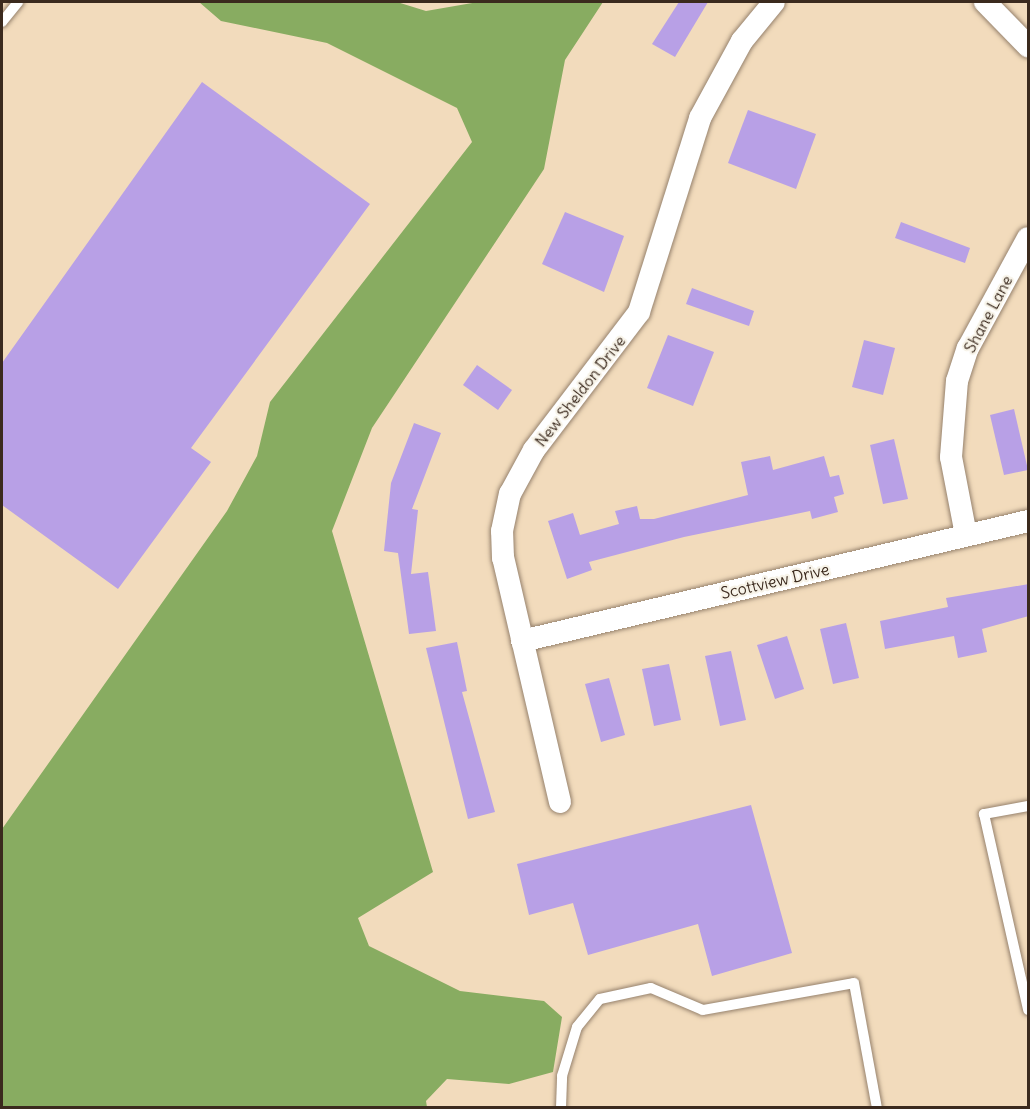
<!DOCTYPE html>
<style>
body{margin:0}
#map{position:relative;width:1030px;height:1109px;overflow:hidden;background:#f2dbbc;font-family:Delius,sans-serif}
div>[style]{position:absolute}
.forest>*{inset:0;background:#88ac61}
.building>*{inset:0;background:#b8a0e6}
.roads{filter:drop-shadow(0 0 2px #96826d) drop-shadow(0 0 2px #96826d)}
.service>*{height:10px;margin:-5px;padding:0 5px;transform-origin:5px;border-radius:5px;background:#fff}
.minor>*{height:22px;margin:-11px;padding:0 11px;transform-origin:11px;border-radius:11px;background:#fff}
span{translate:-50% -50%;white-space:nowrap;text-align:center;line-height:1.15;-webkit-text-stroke:4.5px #f7f3e8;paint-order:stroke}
.street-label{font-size:16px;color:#3b2a1e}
.frame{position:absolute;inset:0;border:3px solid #3b2a1e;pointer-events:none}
</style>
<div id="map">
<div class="forest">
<div style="clip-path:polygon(199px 2px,397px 2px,426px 11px,478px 2px,603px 2px,565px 60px,544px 169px,372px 428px,332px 531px,433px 872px,358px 918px,369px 946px,460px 991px,544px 1001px,562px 1017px,553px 1072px,509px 1084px,447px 1079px,426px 1101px,427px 1107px,2px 1107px,2px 829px,227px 511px,257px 456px,270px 402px,472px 142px,457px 108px,327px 43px,221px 21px)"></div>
</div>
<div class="building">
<div style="clip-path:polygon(679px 2px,708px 2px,675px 57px,652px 44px)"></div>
<div style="clip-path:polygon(202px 82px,370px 204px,191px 448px,211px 462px,118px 589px,2px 505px,2px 363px)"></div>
<div style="clip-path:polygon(748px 110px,816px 134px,796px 189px,728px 163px)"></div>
<div style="clip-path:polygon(565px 212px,624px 236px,604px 292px,542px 264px)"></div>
<div style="clip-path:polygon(901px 222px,970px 248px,965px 263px,895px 238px)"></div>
<div style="clip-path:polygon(692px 288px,754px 311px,749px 326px,686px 304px)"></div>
<div style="clip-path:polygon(668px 335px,714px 352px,693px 406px,647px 388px)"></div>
<div style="clip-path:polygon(864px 340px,895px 348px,883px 395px,852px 387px)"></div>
<div style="clip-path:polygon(477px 365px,512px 390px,498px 410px,463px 385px)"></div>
<div style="clip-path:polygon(1014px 409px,1028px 470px,1004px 475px,990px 415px)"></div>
<div style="clip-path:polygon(414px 423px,441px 433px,412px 509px,418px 510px,411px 574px,428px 572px,436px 631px,409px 634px,398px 553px,384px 551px,391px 483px)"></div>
<div style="clip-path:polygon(894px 439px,908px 499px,883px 504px,870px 445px)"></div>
<div style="clip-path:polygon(770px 456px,773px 470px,824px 456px,830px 477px,839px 475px,844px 494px,834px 497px,838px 512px,812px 519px,810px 511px,684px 537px,589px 562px,592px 570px,567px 579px,548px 521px,573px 513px,580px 535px,619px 524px,615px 511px,637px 506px,640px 519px,654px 519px,748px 495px,741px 462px)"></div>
<div style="clip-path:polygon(1029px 584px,1029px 616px,982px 629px,987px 652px,958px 658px,954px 636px,885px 649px,880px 621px,948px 607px,946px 598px)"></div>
<div style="clip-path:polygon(846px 623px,859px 678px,833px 684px,820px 629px)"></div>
<div style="clip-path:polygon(787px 636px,804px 689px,775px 699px,757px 645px)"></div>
<div style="clip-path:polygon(457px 642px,467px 691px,462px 692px,495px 812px,468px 819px,426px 648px)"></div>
<div style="clip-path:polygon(731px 651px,746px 720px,720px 726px,705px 656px)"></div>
<div style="clip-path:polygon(669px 664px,681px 720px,654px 726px,642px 669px)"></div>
<div style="clip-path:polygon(609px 678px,625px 735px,601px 742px,585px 684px)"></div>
<div style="clip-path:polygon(751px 805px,792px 953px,712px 976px,698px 924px,588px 955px,573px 903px,529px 915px,517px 864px)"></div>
</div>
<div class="roads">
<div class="service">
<div style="left:2px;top:22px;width:26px;rotate:-51deg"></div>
<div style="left:1028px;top:806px;width:45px;rotate:169.7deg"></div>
<div style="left:984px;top:814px;width:201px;rotate:77.3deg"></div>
<div style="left:561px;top:1108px;width:32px;rotate:-88deg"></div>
<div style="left:562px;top:1076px;width:51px;rotate:-73deg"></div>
<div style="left:577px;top:1027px;width:36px;rotate:-51deg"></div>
<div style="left:600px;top:999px;width:52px;rotate:-12.2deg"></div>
<div style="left:651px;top:988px;width:56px;rotate:22.9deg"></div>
<div style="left:703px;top:1010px;width:153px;rotate:-10.1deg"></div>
<div style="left:854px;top:983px;width:127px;rotate:79.6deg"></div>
</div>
<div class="minor">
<div style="left:985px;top:2px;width:62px;rotate:45.7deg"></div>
<div style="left:966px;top:535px;width:79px;rotate:-100.9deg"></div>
<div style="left:951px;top:457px;width:76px;rotate:-85.5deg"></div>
<div style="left:957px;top:381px;width:35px;rotate:-72deg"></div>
<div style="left:968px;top:348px;width:125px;rotate:-61.4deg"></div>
<div style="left:522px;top:641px;width:520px;rotate:-13.34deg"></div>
<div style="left:560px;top:802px;width:251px;rotate:-103.1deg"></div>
<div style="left:503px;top:558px;width:27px;rotate:-92deg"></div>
<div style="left:502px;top:531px;width:38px;rotate:-78deg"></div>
<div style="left:510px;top:494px;width:50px;rotate:-61.4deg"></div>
<div style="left:534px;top:450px;width:173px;rotate:-52.7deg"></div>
<div style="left:639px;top:312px;width:203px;rotate:-72.5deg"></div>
<div style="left:700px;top:118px;width:88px;rotate:-61.4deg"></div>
<div style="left:742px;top:41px;width:50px;rotate:-50.6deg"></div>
</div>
</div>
<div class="street-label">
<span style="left:988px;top:314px;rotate:-62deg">Shane Lane</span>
<span style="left:580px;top:391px;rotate:-52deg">New Sheldon Drive</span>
<span style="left:775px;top:581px;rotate:-13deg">Scottview Drive</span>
</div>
<div class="frame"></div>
</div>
